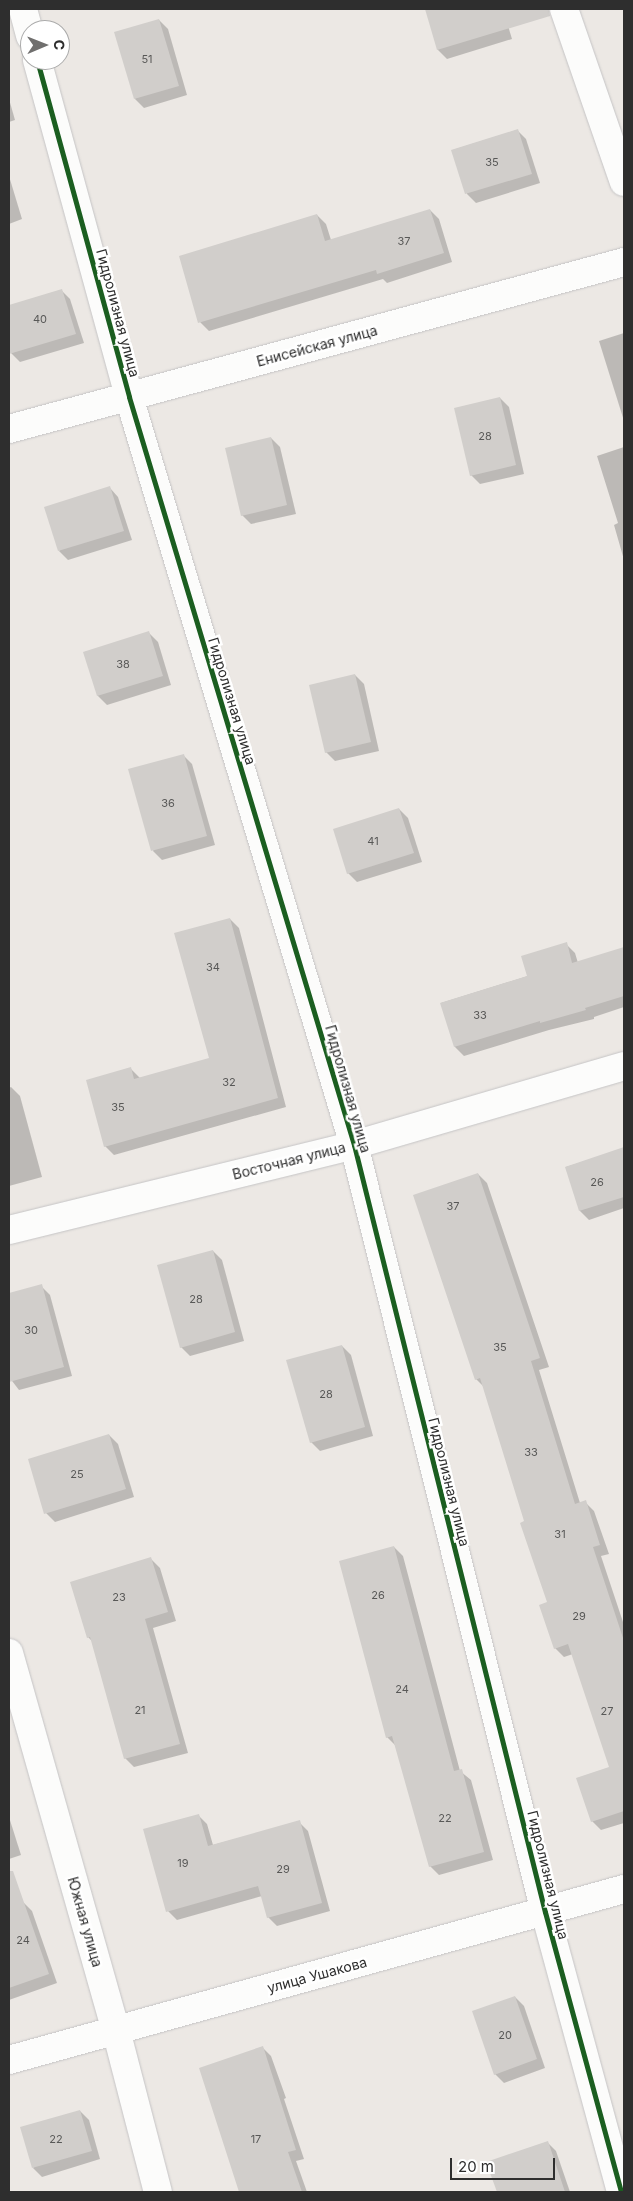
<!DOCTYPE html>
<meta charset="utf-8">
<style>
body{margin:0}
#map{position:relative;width:633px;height:2201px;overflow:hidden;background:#ece8e4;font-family:Inter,sans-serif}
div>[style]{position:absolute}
.shadow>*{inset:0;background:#0003}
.building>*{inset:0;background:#d1cecb}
.roads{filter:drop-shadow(0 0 1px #c5c4c5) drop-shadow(0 0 1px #c5c4c5)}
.street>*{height:28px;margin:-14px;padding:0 14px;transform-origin:14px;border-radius:14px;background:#fcfcfb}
.secondary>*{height:28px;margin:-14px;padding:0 14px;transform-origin:14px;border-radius:14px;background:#fcfcfb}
.cycleway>*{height:5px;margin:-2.5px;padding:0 2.5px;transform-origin:2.5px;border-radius:2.5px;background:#1b5e20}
span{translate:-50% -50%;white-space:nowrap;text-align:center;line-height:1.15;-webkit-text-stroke:5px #fff;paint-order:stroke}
.number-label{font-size:11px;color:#585857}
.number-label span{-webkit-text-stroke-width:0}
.street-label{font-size:14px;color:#2e2e2e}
.frame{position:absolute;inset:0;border:10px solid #2e2e2e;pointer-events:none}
.north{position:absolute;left:20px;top:20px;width:50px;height:50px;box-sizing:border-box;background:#fff;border:1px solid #ababab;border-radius:50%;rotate:89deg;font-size:14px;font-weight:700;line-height:20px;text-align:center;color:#2e2e2e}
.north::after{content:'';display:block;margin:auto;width:18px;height:22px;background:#706f6e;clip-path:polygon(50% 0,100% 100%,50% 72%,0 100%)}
.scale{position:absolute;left:450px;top:2158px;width:105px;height:22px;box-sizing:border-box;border:2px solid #2e2e2e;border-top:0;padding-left:6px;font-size:15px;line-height:18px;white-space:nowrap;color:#2e2e2e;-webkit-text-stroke:4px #fff;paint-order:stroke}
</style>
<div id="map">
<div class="shadow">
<div style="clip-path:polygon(426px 9px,503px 9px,512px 39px,447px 59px,438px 50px)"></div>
<div style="clip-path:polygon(159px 20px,168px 29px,187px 95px,144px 108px,135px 99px)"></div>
<div style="clip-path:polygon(9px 99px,15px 120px,9px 122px)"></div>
<div style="clip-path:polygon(517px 130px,526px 139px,540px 183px,476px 203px,467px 194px,453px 150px)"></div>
<div style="clip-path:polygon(9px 176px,22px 219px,9px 224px)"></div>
<div style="clip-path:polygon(430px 210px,439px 219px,452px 262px,387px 283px,383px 279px,209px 331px,200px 322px,317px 215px,326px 224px,331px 240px)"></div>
<div style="clip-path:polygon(61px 290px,70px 299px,84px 343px,20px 362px,11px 353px,9px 347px,9px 306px)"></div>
<div style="clip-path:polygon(624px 333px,624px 421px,599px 341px)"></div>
<div style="clip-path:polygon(500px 398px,509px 407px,524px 474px,480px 484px,471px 475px)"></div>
<div style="clip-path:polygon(271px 438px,280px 447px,296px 514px,251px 524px,242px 515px)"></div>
<div style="clip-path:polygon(624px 447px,624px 560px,614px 525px,618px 523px,597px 456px)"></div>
<div style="clip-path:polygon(110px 488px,118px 497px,132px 540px,68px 560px,59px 551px)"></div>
<div style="clip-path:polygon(149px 633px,158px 642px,171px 685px,107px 705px,98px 696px,85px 652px)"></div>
<div style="clip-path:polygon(355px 675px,364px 684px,379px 751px,335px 761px,326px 752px)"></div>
<div style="clip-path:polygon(183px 755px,192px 764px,215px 845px,162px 860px,153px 851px)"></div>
<div style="clip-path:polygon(399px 809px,408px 818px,422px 862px,357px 882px,348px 873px)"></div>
<div style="clip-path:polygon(230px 919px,239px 928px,286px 1107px,114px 1155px,105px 1146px,131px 1069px,140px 1078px,211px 1059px)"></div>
<div style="clip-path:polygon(566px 944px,575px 953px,578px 963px,624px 949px,624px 1007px,594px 1017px,594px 1019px,549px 1030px,464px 1056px,455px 1047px,441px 1003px,528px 976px)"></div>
<div style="clip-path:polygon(11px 1087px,20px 1096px,42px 1177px,9px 1186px,9px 1088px)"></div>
<div style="clip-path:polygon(624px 1149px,624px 1208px,589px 1220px,580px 1211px,566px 1167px)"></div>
<div style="clip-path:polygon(478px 1174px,487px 1183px,549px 1367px,539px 1370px,580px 1503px,585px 1502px,594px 1511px,609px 1554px,601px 1556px,624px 1625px,624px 1823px,601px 1830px,592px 1821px,610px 1767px,573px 1654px,564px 1657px,555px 1648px,549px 1603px,526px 1522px,484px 1387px,476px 1379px)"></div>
<div style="clip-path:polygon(213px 1251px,222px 1260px,244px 1341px,190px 1356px,181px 1347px)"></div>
<div style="clip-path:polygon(41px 1286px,50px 1295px,72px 1376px,19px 1390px,9px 1377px,9px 1295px)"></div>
<div style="clip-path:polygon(342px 1346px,351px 1355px,373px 1436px,320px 1451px,311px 1442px)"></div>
<div style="clip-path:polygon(109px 1435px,118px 1444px,134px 1497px,55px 1522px,46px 1513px)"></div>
<div style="clip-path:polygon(394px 1547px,403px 1556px,460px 1771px,471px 1780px,493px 1860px,439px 1875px,430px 1866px,396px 1746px,387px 1737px)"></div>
<div style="clip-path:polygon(151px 1559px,160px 1568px,176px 1621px,153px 1628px,188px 1753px,134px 1767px,125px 1758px,93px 1642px,88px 1637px)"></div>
<div style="clip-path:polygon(198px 1815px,207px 1824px,213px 1845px,299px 1822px,308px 1831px,330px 1911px,277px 1926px,268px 1917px,262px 1896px,177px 1920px,168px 1911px)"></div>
<div style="clip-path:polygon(9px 1817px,21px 1855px,9px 1859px)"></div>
<div style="clip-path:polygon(23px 1902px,32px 1911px,57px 1983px,9px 2000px,9px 1907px)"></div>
<div style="clip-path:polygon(515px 1997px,524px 2006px,545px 2068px,504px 2083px,495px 2074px)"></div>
<div style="clip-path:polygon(262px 2047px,271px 2056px,286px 2098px,284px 2099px,304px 2159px,296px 2161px,307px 2192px,255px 2192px,250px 2177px)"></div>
<div style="clip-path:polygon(80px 2111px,89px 2120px,100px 2159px,42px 2177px,33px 2168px)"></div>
<div style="clip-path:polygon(547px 2142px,556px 2151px,570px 2192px,498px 2192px,488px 2163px)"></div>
</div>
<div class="building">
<div style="clip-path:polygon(425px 9px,549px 9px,550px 16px,437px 50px)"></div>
<div style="clip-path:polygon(159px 19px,179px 86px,134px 99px,114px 32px)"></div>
<div style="clip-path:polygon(518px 129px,532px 174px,465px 194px,451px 150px)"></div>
<div style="clip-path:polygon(430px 209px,444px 253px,377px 274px,376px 270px,198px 323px,179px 256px,317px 214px,325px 241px)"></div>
<div style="clip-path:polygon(62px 289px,76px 334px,9px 354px,9px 305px)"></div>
<div style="clip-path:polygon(500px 397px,516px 465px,470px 476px,454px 408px)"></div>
<div style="clip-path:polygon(271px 437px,287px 505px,241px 516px,225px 448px)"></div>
<div style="clip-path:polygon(110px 486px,124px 531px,58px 551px,44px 507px)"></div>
<div style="clip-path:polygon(149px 631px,163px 676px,97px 696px,83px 652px)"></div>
<div style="clip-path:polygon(355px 674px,371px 742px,325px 753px,309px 685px)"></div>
<div style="clip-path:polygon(184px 754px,207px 836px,151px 851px,128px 769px)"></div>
<div style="clip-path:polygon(399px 808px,414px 853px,347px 874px,333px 829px)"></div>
<div style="clip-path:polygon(230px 918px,278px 1098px,104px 1147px,86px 1080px,131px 1067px,134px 1079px,209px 1058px,174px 933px)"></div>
<div style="clip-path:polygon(567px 942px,572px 963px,624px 947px,624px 996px,585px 1008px,586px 1010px,540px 1023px,540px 1021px,454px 1047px,440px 1003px,527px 976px,521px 956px)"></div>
<div style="clip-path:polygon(624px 1147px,624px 1197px,579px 1211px,565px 1167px)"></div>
<div style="clip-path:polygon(478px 1173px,540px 1358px,531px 1361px,575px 1504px,586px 1500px,600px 1545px,593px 1547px,624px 1641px,624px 1811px,591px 1822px,576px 1778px,609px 1767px,568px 1644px,554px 1649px,539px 1605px,547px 1602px,520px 1523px,524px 1521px,480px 1378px,475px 1380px,413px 1195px)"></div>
<div style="clip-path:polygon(213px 1250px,235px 1332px,180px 1348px,157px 1265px)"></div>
<div style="clip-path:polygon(42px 1284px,64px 1367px,9px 1382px,9px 1293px)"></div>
<div style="clip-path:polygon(342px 1345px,365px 1427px,310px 1443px,286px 1360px)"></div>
<div style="clip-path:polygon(109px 1434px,126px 1489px,44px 1514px,28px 1459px)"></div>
<div style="clip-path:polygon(394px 1546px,454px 1771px,462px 1769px,484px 1852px,429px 1867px,392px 1736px,386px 1738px,339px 1561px)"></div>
<div style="clip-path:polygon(151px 1557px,168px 1612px,145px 1619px,180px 1744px,124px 1759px,90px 1637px,87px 1638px,70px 1582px)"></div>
<div style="clip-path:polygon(199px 1814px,208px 1846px,300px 1820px,322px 1903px,267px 1918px,258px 1886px,166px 1912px,143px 1829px)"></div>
<div style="clip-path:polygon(9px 1871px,13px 1871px,49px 1974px,9px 1988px)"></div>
<div style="clip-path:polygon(515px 1996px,537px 2059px,494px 2075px,472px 2011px)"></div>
<div style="clip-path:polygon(263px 2046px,296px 2150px,288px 2152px,302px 2192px,239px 2192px,199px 2068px)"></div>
<div style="clip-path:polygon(80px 2110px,92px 2151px,32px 2168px,20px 2127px)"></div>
<div style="clip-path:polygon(548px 2141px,565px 2192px,497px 2192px,486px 2162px)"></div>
</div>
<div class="roads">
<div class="street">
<div style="left:23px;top:9px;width:28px;rotate:75deg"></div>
<div style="left:564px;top:9px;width:183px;rotate:70.9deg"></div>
<div style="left:37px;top:60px;width:349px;rotate:74.7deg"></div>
<div style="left:129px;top:397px;width:781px;rotate:73.26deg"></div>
<div style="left:354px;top:1145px;width:790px;rotate:76.02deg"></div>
<div style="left:545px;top:1912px;width:290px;rotate:74.8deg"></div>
<div style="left:9px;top:429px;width:637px;rotate:-15.19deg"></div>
<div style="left:9px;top:1230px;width:355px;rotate:-13.8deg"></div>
<div style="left:354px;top:1145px;width:281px;rotate:-16.3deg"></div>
<div style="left:9px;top:1653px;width:392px;rotate:74.2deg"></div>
<div style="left:116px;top:2030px;width:167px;rotate:75.5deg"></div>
</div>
<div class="secondary">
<div style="left:9px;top:2060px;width:638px;rotate:-15.54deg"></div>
</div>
</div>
<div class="cycleway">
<div style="left:37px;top:60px;width:349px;rotate:74.7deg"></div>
<div style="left:129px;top:397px;width:781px;rotate:73.26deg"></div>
<div style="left:354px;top:1145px;width:790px;rotate:76.02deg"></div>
<div style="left:545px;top:1912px;width:290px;rotate:74.8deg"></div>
</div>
<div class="number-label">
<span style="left:147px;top:59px">51</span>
<span style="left:492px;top:162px">35</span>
<span style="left:404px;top:241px">37</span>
<span style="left:40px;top:319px">40</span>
<span style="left:485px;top:436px">28</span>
<span style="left:123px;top:664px">38</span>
<span style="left:168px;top:803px">36</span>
<span style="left:373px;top:841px">41</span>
<span style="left:213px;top:967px">34</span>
<span style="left:480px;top:1015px">33</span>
<span style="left:229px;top:1082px">32</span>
<span style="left:118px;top:1107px">35</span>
<span style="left:597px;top:1182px">26</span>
<span style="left:453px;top:1206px">37</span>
<span style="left:196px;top:1299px">28</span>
<span style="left:31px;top:1330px">30</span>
<span style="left:500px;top:1347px">35</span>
<span style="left:326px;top:1394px">28</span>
<span style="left:531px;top:1452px">33</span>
<span style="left:77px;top:1474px">25</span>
<span style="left:560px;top:1534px">31</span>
<span style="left:378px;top:1595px">26</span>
<span style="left:119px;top:1597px">23</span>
<span style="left:579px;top:1616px">29</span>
<span style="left:402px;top:1689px">24</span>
<span style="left:140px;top:1710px">21</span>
<span style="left:607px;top:1711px">27</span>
<span style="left:445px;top:1818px">22</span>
<span style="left:183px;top:1863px">19</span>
<span style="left:283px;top:1869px">29</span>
<span style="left:23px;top:1940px">24</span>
<span style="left:505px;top:2035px">20</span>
<span style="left:56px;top:2139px">22</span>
<span style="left:256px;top:2139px">17</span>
</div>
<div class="street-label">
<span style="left:118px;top:313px;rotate:75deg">Гидролизная улица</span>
<span style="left:317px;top:346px;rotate:-15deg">Енисейская улица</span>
<span style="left:232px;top:701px;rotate:73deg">Гидролизная улица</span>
<span style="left:348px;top:1089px;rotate:74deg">Гидролизная улица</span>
<span style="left:289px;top:1161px;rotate:-14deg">Восточная улица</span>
<span style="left:449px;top:1482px;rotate:76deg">Гидролизная улица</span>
<span style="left:548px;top:1875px;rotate:76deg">Гидролизная улица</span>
<span style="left:85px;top:1922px;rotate:74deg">Южная улица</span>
<span style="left:317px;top:1975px;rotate:-15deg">улица Ушакова</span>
</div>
<div class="frame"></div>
<div class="north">С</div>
<div class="scale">20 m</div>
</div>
